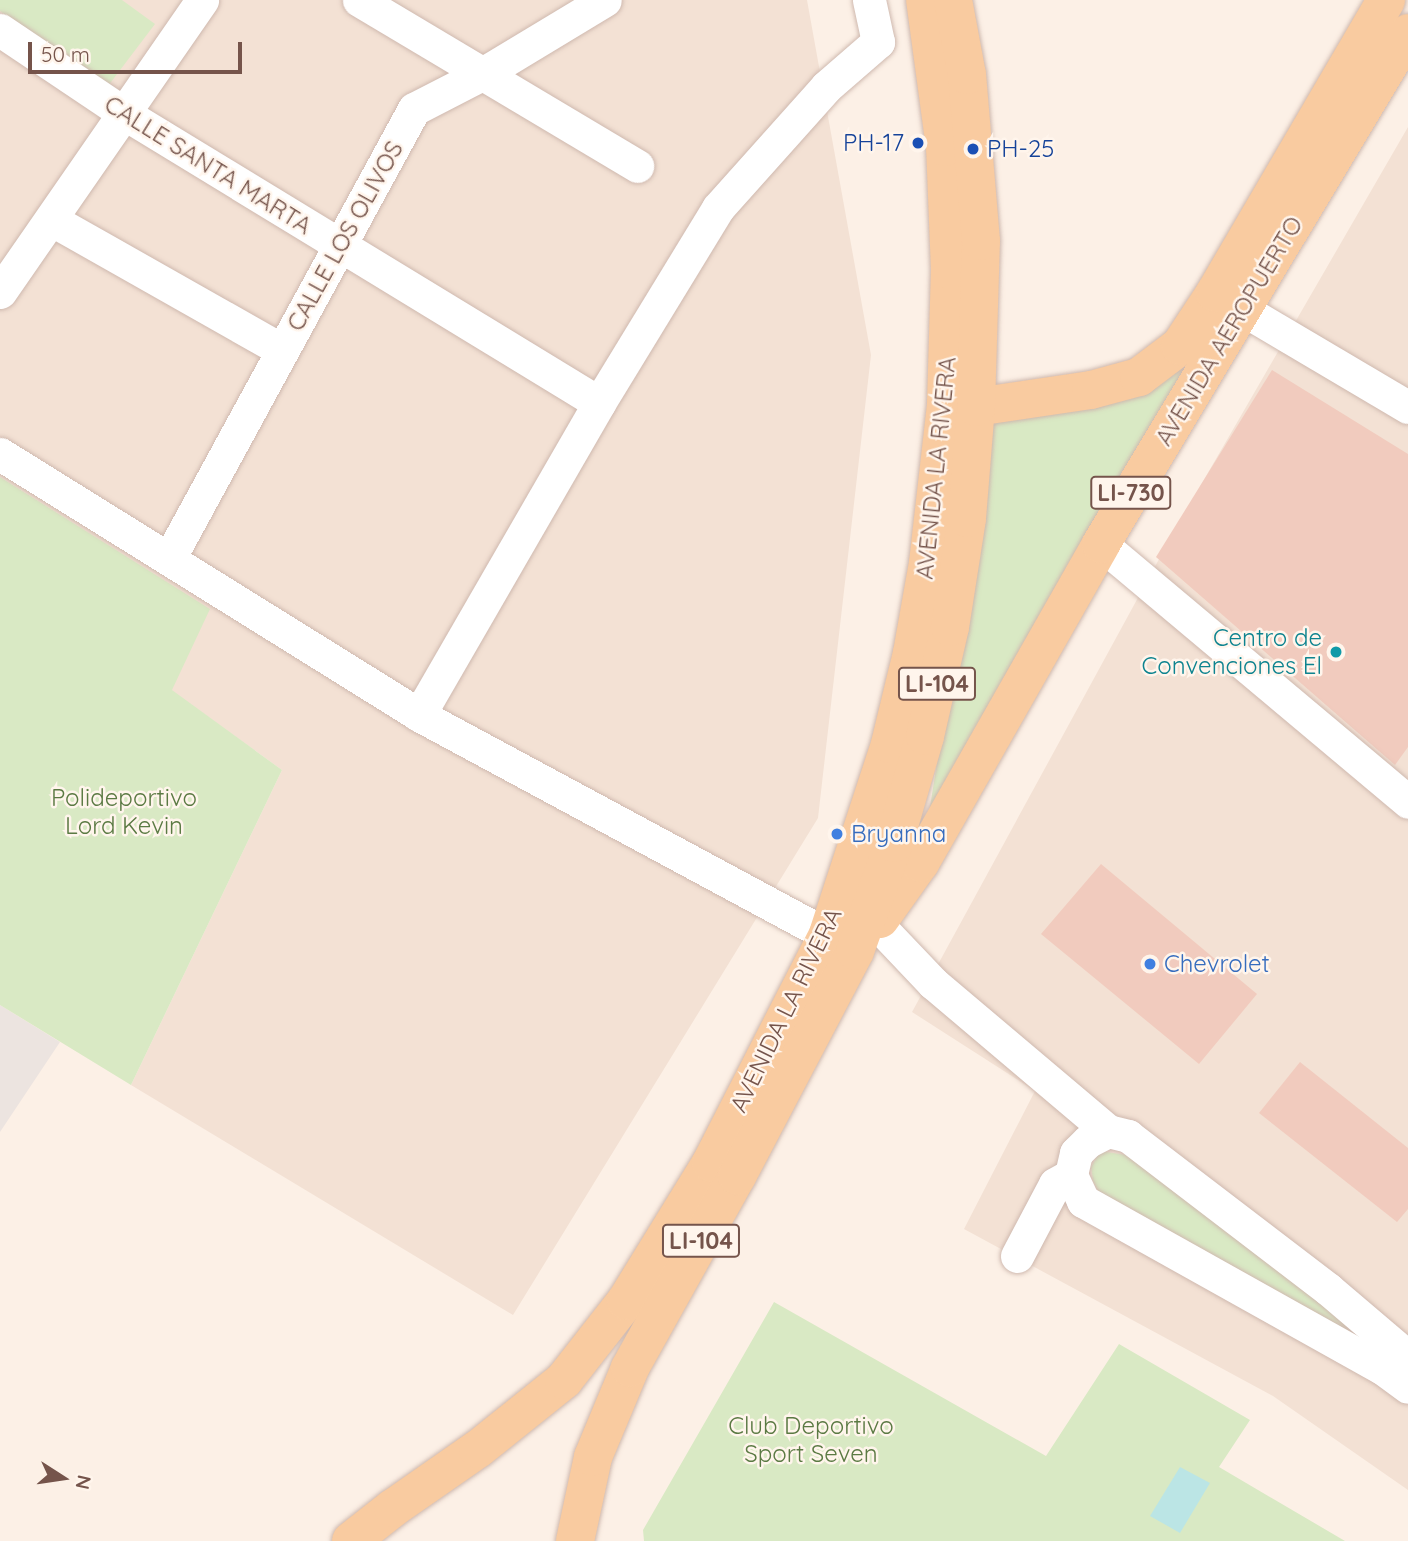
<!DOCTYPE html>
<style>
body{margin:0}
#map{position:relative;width:1408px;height:1541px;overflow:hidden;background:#fcf0e6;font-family:Quicksand,sans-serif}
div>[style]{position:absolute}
.residential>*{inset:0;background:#f3e1d4}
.industrial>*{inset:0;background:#ece4e0}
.green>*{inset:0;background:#d9e9c4}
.water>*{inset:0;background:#bbe5e5}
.building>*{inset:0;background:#f1cbbe}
.roads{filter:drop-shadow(0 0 2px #cfb9af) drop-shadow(0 0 2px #cfb9af)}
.minor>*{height:33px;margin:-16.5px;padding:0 16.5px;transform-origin:16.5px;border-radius:16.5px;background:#fff}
.major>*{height:38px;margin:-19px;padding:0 19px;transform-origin:19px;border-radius:19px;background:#f9cba0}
.dots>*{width:19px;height:19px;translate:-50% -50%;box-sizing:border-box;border:4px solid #fff5ec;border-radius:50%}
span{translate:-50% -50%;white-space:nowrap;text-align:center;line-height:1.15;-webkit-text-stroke:5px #fff5ec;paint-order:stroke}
.shield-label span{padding:2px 5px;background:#fff5ec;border:2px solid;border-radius:5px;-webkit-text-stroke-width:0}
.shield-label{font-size:23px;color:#75544b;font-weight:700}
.transit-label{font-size:24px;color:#164399}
.right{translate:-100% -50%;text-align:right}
.left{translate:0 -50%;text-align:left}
.street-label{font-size:24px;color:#75544b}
.culture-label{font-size:24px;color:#0d838f}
.park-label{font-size:24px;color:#5b7a43}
.shop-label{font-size:24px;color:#366cbe}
.north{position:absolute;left:28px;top:1443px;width:70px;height:70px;-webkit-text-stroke:5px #fff5ec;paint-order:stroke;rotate:102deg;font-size:19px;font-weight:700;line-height:28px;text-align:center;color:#75544b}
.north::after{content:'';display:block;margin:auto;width:24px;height:32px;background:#75544b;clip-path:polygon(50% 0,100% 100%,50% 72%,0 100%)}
.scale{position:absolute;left:28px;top:42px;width:214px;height:32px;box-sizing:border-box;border:4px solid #75544b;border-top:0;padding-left:9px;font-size:21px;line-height:24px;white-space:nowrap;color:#75544b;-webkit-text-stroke:5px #fff5ec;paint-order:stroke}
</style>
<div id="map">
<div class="residential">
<div style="clip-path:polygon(0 0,807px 0,871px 355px,818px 818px,513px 1315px,131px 1085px,282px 770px,171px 690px,209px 609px,0 477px)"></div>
<div style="clip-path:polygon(1408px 127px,1408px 1490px,1273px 1396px,964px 1229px,1035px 1091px,912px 1012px,1176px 528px)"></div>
</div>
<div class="industrial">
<div style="clip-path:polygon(0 1005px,60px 1042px,0 1132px)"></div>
</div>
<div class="green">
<div style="clip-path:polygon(0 0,122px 0,155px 24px,108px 86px,0 11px)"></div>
<div style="clip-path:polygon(1235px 313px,925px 839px,991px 419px,1134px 386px)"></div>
<div style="clip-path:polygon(0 477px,210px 609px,172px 690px,282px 770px,131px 1085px,0 1005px)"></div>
<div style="clip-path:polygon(1100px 1151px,1133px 1156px,1342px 1317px,1359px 1337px,1101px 1196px,1093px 1181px,1091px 1167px)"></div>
<div style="clip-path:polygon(774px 1302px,1046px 1456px,1119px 1344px,1250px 1420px,1219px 1467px,1345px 1541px,644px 1541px,643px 1530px)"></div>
</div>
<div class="water">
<div style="clip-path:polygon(1180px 1467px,1210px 1483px,1180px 1533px,1150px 1516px)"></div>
</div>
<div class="building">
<div style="clip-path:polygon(1272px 370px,1408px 454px,1408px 747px,1395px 765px,1156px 557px)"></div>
<div style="clip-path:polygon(1101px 864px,1257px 994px,1199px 1064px,1041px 934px)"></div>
<div style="clip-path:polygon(1300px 1062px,1408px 1148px,1408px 1209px,1397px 1222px,1259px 1113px)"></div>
</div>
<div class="roads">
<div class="minor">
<div style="left:359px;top:0;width:324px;rotate:30.8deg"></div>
<div style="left:0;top:30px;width:151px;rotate:33.9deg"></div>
<div style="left:125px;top:114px;width:555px;rotate:31.37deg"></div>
<div style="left:52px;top:220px;width:264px;rotate:29.5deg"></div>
<div style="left:0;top:292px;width:355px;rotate:-55.3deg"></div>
<div style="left:1220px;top:296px;width:218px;rotate:30.6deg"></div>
<div style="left:0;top:454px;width:494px;rotate:31.9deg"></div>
<div style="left:419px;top:715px;width:491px;rotate:28.3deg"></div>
<div style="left:1101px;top:544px;width:401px;rotate:40deg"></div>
<div style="left:170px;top:557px;width:510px;rotate:-61.43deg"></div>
<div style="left:414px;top:109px;width:79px;rotate:-27.2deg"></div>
<div style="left:484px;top:73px;width:141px;rotate:-31.1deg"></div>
<div style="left:419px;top:715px;width:360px;rotate:-60deg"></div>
<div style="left:599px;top:403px;width:228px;rotate:-58.6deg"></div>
<div style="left:718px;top:208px;width:162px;rotate:-48.2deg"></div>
<div style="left:826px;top:87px;width:69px;rotate:-40.9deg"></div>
<div style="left:878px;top:42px;width:43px;rotate:-102.1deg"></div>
<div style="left:876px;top:923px;width:83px;rotate:46.5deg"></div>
<div style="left:933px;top:983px;width:229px;rotate:40.2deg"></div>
<div style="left:1108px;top:1131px;width:21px;rotate:14deg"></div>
<div style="left:1128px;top:1136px;width:252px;rotate:37.4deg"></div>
<div style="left:1328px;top:1289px;width:105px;rotate:40.4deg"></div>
<div style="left:1108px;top:1131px;width:22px;rotate:153deg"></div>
<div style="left:1088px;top:1141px;width:17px;rotate:135deg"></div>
<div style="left:1076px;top:1153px;width:23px;rotate:103deg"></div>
<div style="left:1071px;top:1175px;width:29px;rotate:65deg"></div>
<div style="left:1083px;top:1201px;width:342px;rotate:29.2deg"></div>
<div style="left:1382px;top:1368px;width:32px;rotate:36deg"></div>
<div style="left:1017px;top:1256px;width:81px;rotate:-62.2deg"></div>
<div style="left:1055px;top:1184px;width:18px;rotate:-29deg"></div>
</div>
<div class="major">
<div style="left:951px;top:405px;width:25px;rotate:5deg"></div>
<div style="left:976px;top:407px;width:116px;rotate:-8.4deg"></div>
<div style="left:1091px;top:390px;width:50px;rotate:-15.2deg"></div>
<div style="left:1139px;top:377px;width:51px;rotate:-37.1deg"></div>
<div style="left:1180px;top:346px;width:64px;rotate:-56.6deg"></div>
<div style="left:1215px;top:293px;width:339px;rotate:-59.7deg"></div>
<div style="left:880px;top:919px;width:69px;rotate:-54.5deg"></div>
<div style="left:920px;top:863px;width:367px;rotate:-60.4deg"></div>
<div style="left:1101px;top:544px;width:596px;rotate:-59deg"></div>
<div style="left:351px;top:1541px;width:53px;rotate:-38.2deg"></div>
<div style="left:393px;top:1508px;width:103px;rotate:-34.8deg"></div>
<div style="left:478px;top:1449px;width:110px;rotate:-38.7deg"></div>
<div style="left:564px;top:1380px;width:100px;rotate:-51.9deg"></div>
<div style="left:626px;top:1301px;width:162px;rotate:-58.4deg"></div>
<div style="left:711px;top:1163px;width:257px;rotate:-62.9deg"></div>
<div style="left:828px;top:934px;width:200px;rotate:-71.9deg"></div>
<div style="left:890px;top:744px;width:94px;rotate:-76.4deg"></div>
<div style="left:912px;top:653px;width:91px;rotate:-79.9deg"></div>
<div style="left:928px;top:563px;width:160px;rotate:-83.5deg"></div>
<div style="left:946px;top:404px;width:134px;rotate:-88.3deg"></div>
<div style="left:950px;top:270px;width:123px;rotate:-92.3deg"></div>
<div style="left:945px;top:147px;width:148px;rotate:-97.7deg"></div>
<div style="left:575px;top:1541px;width:86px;rotate:-77.9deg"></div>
<div style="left:593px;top:1457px;width:96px;rotate:-67.4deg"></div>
<div style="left:630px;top:1368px;width:220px;rotate:-60.9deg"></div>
<div style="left:737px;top:1176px;width:254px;rotate:-62.3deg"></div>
<div style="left:855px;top:951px;width:115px;rotate:-70.1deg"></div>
<div style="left:894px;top:843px;width:111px;rotate:-73.8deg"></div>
<div style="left:925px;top:736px;width:112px;rotate:-77.1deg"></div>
<div style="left:950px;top:627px;width:110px;rotate:-81.1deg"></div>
<div style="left:967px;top:518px;width:111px;rotate:-85.4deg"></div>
<div style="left:976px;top:407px;width:166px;rotate:-88.3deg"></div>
<div style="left:981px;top:241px;width:167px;rotate:-94.8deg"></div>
<div style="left:967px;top:75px;width:76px;rotate:-100.6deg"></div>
</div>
</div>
<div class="dots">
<div style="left:918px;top:143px;background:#1a4fb4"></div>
<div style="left:973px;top:149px;background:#1a4fb4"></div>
<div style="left:1336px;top:652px;background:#0f9aa8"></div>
<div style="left:837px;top:834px;background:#3f7fe0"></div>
<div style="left:1150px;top:964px;background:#3f7fe0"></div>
</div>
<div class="shield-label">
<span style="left:1131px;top:493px">LI-730</span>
<span style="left:937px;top:684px">LI-104</span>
<span style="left:701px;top:1241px">LI-104</span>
</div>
<div class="transit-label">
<span class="right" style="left:904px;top:143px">PH-17</span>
<span class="left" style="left:987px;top:149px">PH-25</span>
</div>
<div class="street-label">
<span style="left:208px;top:165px;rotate:32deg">CALLE SANTA MARTA</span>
<span style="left:345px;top:236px;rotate:-61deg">CALLE LOS OLIVOS</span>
<span style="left:1229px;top:331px;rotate:-59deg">AVENIDA AEROPUERTO</span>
<span style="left:936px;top:468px;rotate:-84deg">AVENIDA LA RIVERA</span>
<span style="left:786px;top:1010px;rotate:-64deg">AVENIDA LA RIVERA</span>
</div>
<div class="culture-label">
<span class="right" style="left:1322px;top:652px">Centro de<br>Convenciones El</span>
</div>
<div class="park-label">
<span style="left:124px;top:812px">Polideportivo<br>Lord Kevin</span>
<span style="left:811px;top:1440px">Club Deportivo<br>Sport Seven</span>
</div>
<div class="shop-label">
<span class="left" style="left:851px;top:834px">Bryanna</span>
<span class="left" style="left:1164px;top:964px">Chevrolet</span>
</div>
<div class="north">N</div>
<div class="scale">50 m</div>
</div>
